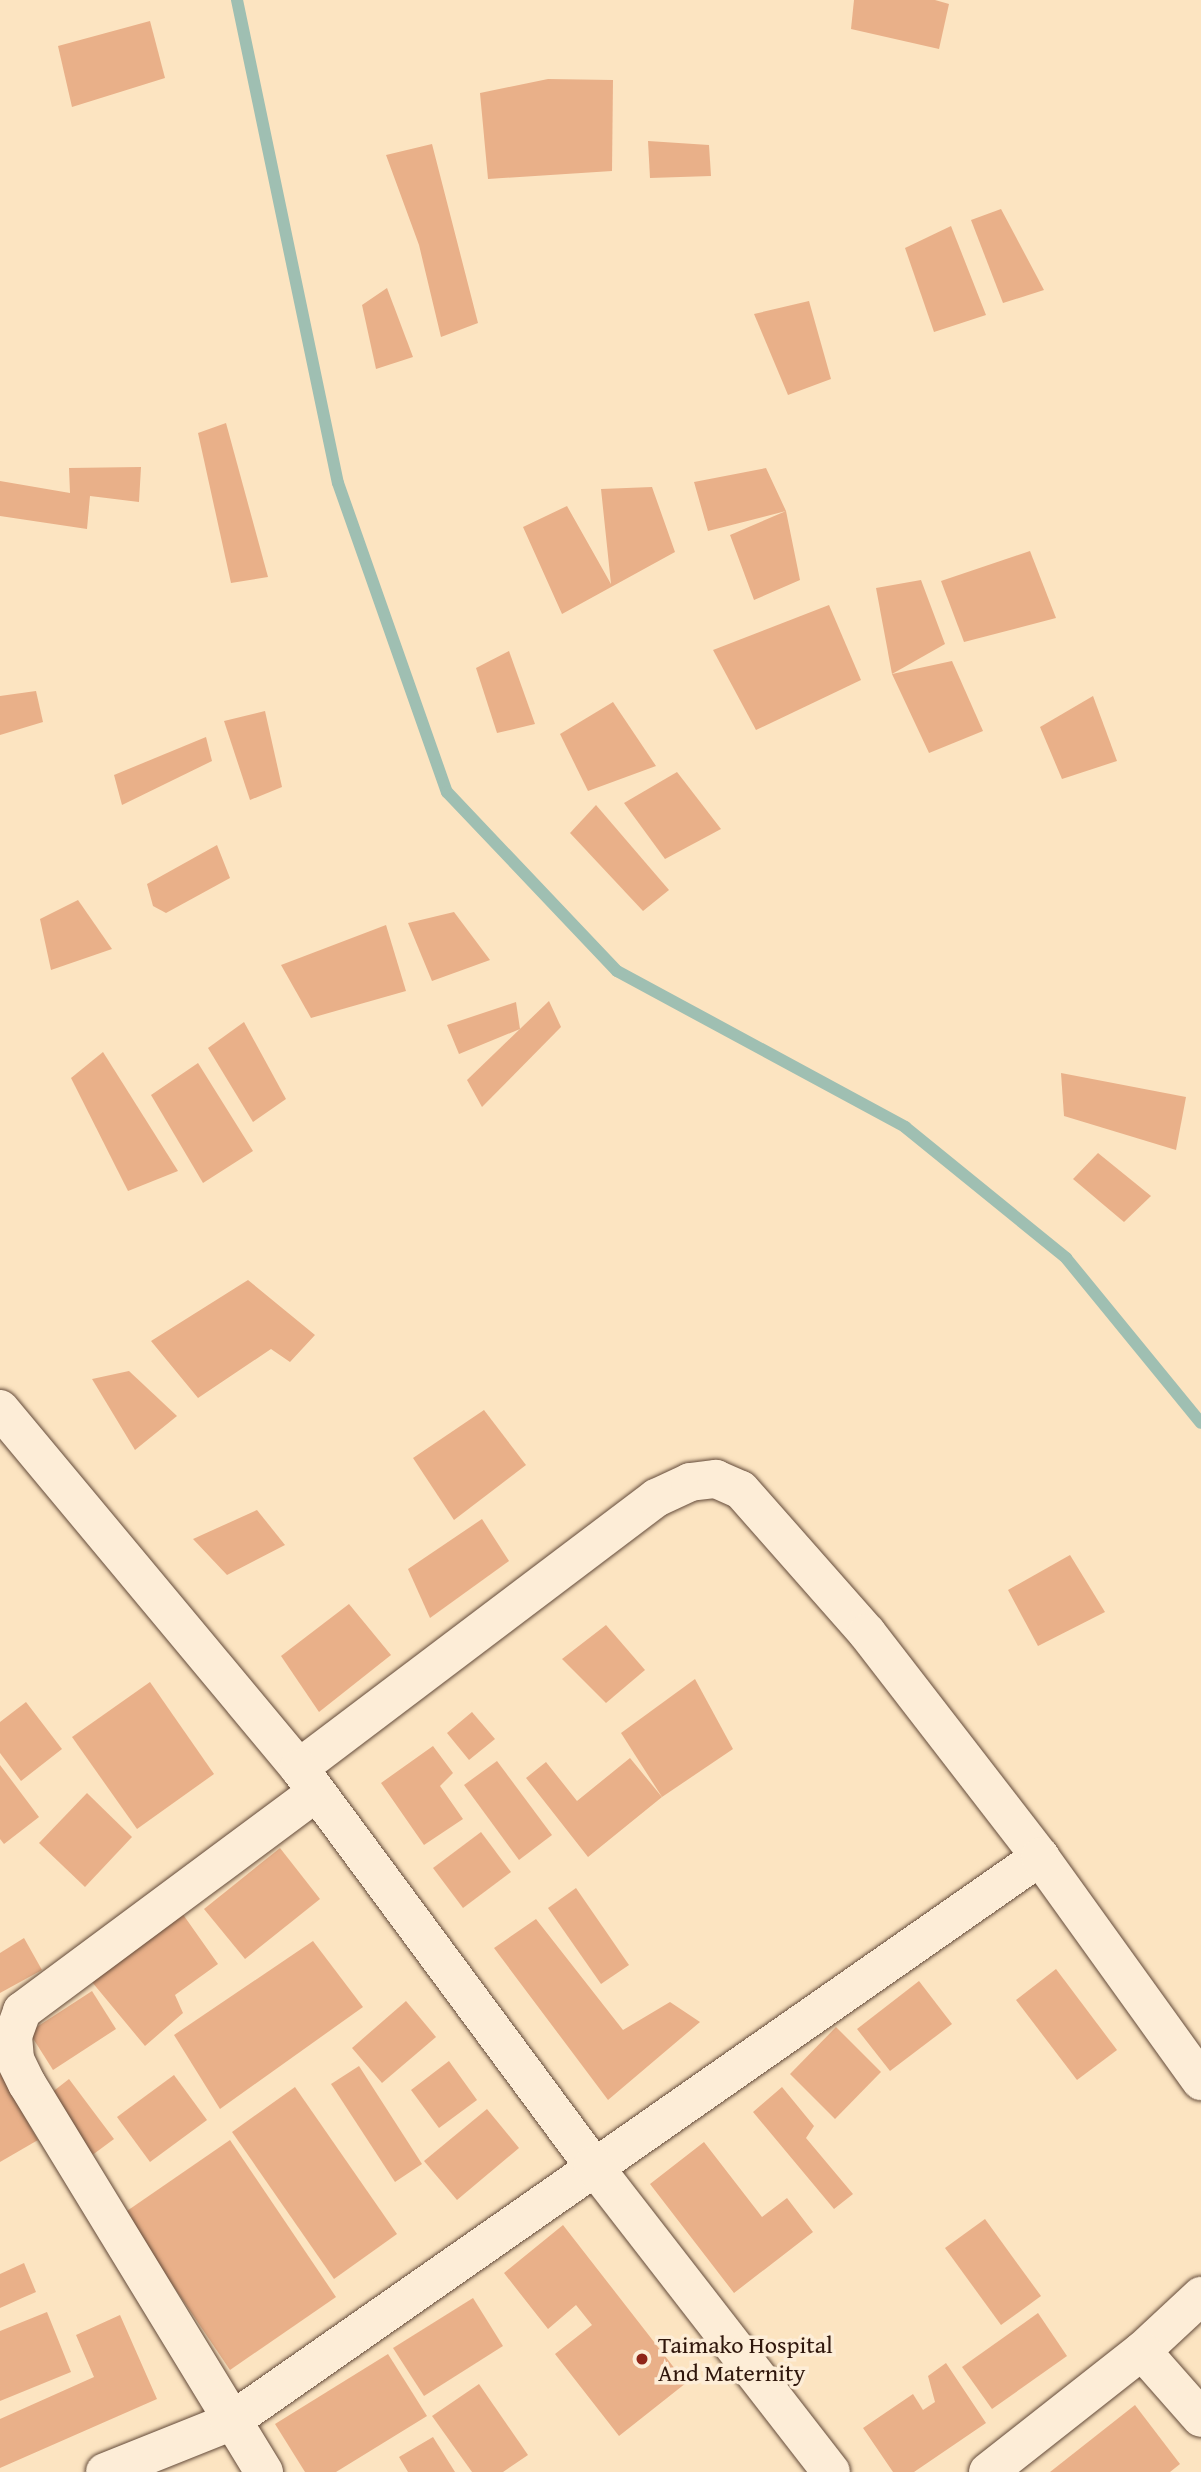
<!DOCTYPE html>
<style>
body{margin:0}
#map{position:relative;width:1201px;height:2472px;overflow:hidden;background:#fce4c1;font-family:"Gentium Book Plus",serif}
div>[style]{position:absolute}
.stream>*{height:12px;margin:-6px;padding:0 6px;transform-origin:6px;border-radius:6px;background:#9fbfb2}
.building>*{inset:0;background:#e9b089}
.roads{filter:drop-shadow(0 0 2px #634a39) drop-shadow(0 0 2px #634a39)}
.street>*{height:38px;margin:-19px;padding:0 19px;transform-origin:19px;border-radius:19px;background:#fdedd7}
.secondary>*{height:38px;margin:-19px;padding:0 19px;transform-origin:19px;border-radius:19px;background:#fdedd7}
.dots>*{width:19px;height:19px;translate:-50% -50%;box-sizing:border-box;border:4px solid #fdedd7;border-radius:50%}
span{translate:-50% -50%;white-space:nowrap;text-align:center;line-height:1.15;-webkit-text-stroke:7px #fdedd7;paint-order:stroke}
.poi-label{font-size:24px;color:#30170c}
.left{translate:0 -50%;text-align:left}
</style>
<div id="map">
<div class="stream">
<div style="left:237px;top:0;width:493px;rotate:78.2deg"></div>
<div style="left:338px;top:483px;width:328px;rotate:70.6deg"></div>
<div style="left:447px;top:792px;width:247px;rotate:46.5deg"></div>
<div style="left:617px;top:971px;width:328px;rotate:28.4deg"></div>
<div style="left:905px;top:1127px;width:208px;rotate:39.1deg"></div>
<div style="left:1066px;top:1258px;width:213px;rotate:50.7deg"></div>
</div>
<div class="building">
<div style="clip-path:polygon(854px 0,935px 0,949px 4px,939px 49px,851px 29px)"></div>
<div style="clip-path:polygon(150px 21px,165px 78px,72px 107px,58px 46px)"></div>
<div style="clip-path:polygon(548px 79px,613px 80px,612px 171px,488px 179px,480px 93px)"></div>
<div style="clip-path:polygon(648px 141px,709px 145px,711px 176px,650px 178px)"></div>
<div style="clip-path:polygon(432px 144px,478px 323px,441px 337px,419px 245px,386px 155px)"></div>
<div style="clip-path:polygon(1001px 209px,1044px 290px,1003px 303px,971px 220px)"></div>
<div style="clip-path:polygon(951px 226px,986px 315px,934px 332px,905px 248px)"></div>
<div style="clip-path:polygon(387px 288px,413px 357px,376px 369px,362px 305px)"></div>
<div style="clip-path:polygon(809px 301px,831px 379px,788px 395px,754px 314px)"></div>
<div style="clip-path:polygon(226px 423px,268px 577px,231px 583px,198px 433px)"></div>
<div style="clip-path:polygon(141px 467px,139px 502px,90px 496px,87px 529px,0 516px,0 481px,70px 493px,69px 468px)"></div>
<div style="clip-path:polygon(766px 468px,786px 511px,800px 580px,754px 600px,730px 535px,786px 511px,708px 531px,694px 482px)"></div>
<div style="clip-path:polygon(652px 487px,675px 552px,562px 614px,523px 527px,567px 506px,611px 584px,601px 489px)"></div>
<div style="clip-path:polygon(1030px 551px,1056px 618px,964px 642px,941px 581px)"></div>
<div style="clip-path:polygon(921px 580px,945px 644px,892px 674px,876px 588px)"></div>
<div style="clip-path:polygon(829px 605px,861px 680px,756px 730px,713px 650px)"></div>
<div style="clip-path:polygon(509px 651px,535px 724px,497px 733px,476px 668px)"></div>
<div style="clip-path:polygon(952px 661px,983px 731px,929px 753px,892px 674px)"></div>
<div style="clip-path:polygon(36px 691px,43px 722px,0 735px,0 696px)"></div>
<div style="clip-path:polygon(1093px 696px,1117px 761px,1062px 779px,1040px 727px)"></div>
<div style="clip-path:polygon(613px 702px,656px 766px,588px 791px,560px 734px)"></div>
<div style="clip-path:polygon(265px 711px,282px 787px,250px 800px,224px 721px)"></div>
<div style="clip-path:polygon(206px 737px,212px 761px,122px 805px,114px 775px)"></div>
<div style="clip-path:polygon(677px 772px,721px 829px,665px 859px,624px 803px)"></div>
<div style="clip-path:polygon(596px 805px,669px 890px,643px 911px,570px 833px)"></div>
<div style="clip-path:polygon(217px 845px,230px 878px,166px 913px,153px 906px,147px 884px)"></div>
<div style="clip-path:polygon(78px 900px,112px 949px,51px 970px,40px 919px)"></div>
<div style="clip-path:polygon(454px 912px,490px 960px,432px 981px,408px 923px)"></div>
<div style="clip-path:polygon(386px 925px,406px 991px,311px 1018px,281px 965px)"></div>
<div style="clip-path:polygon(549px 1001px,561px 1027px,482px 1107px,467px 1080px)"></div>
<div style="clip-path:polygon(516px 1002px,520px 1029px,459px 1054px,447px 1025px)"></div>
<div style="clip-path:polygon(244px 1022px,286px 1099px,253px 1122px,208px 1048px)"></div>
<div style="clip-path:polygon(103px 1052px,178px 1171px,128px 1191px,71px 1078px)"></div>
<div style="clip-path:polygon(198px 1063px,253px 1151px,203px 1183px,151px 1095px)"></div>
<div style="clip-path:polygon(1061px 1073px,1186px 1097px,1176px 1150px,1064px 1116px)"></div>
<div style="clip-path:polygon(1098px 1153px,1151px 1196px,1124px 1222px,1073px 1179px)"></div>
<div style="clip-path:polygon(248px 1280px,315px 1335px,290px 1362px,271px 1349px,198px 1398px,151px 1341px)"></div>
<div style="clip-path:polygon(129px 1371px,177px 1416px,135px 1450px,92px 1379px)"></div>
<div style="clip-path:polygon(484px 1410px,526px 1465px,454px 1520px,413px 1458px)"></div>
<div style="clip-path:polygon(257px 1510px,285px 1545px,227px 1575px,193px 1539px)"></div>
<div style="clip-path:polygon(482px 1519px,509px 1561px,430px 1618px,408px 1569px)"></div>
<div style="clip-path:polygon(1070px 1555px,1105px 1612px,1038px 1646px,1008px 1590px)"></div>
<div style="clip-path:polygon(349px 1604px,391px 1655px,319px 1712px,281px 1656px)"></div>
<div style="clip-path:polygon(606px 1625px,645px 1670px,606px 1703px,562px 1659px)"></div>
<div style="clip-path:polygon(695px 1679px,733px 1749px,662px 1797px,621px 1733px)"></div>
<div style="clip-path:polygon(150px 1682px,214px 1774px,137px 1829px,72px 1737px)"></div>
<div style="clip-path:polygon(26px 1702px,62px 1749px,21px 1781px,0 1753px,0 1722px)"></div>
<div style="clip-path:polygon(472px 1712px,495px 1739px,469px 1760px,447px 1733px)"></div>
<div style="clip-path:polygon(433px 1746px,453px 1773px,440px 1786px,463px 1819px,424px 1845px,381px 1783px)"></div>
<div style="clip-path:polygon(630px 1758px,662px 1797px,588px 1857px,526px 1778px,546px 1762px,577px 1801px)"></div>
<div style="clip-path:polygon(497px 1761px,552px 1835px,519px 1860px,464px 1785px)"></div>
<div style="clip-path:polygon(0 1765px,39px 1817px,4px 1844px,0 1839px)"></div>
<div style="clip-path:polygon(87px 1793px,132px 1837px,85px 1887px,39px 1843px)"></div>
<div style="clip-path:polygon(481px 1832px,511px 1872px,463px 1908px,433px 1868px)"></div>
<div style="clip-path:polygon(280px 1848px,320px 1899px,245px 1959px,204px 1909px)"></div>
<div style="clip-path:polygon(576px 1888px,629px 1965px,601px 1984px,548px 1908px)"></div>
<div style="clip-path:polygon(182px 1913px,218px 1964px,175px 1995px,183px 2013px,145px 2046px,92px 1982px)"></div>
<div style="clip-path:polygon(536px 1919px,623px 2030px,670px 2002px,700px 2022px,608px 2100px,494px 1948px)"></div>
<div style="clip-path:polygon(24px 1938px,42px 1970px,0 1993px,0 1953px)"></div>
<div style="clip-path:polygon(313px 1941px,363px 2007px,220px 2109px,174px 2035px)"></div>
<div style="clip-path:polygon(1056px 1969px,1117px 2050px,1077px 2080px,1016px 2000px)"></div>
<div style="clip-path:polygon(919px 1981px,952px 2024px,890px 2071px,857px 2029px)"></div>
<div style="clip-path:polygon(92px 1991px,116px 2029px,53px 2070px,29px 2032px)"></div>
<div style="clip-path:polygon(406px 2001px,436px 2037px,382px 2083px,352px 2048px)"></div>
<div style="clip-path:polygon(836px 2027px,881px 2072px,835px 2119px,790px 2074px)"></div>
<div style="clip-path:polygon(449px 2061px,477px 2100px,439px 2128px,411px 2090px)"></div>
<div style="clip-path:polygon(359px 2066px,422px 2164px,395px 2182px,331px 2084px)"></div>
<div style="clip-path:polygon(0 2073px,38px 2140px,0 2162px)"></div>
<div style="clip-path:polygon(174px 2075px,207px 2120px,150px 2162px,117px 2117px)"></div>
<div style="clip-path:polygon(69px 2079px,114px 2139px,91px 2156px,46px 2097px)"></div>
<div style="clip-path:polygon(295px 2087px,397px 2234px,334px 2279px,232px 2132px)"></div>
<div style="clip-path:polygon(782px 2087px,814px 2126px,806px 2138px,853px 2194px,834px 2209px,753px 2112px)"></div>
<div style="clip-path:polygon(487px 2109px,519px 2148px,457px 2200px,424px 2161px)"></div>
<div style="clip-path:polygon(230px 2140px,336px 2297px,230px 2370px,124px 2213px)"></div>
<div style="clip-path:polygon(704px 2142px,762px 2217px,787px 2198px,813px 2232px,734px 2293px,650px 2184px)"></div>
<div style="clip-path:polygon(985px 2219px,1041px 2296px,1001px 2325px,945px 2248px)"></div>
<div style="clip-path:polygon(563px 2225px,686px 2383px,619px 2436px,555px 2354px,592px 2325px,576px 2305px,548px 2329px,504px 2273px)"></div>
<div style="clip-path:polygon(24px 2263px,36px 2292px,0 2308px,0 2274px)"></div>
<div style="clip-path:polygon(473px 2298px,503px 2346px,424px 2396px,393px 2348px)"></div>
<div style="clip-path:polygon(47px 2312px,71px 2372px,0 2401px,0 2331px)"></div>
<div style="clip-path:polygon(1038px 2313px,1067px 2356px,992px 2409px,962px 2367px)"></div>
<div style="clip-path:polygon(120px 2315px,157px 2399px,0 2468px,0 2419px,94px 2377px,76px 2335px)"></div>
<div style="clip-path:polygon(388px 2354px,427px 2416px,336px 2472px,305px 2472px,275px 2424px)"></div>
<div style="clip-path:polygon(946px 2363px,986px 2423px,914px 2472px,893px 2472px,863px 2428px,913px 2394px,923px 2410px,935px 2402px,928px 2376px)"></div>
<div style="clip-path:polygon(479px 2384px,528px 2455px,503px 2472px,472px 2472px,432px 2416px)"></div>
<div style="clip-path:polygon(1135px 2405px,1180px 2464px,1170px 2472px,1050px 2472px)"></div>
<div style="clip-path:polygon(433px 2437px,455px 2472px,408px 2472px,399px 2457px)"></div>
</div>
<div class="roads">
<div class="street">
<div style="left:299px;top:1768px;width:448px;rotate:-37.1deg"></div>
<div style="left:656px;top:1498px;width:38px;rotate:-25deg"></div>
<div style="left:690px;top:1482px;width:26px;rotate:-7deg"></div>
<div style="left:716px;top:1479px;width:27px;rotate:24deg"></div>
<div style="left:741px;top:1490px;width:191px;rotate:48.6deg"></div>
<div style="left:867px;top:1633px;width:283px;rotate:52.3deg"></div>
<div style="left:1142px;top:2351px;width:81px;rotate:-43deg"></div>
<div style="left:105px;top:2472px;width:135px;rotate:-21.8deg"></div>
<div style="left:230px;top:2422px;width:988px;rotate:-34.9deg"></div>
<div style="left:1040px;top:1857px;width:276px;rotate:54.3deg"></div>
<div style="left:264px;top:2472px;width:455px;rotate:-121.4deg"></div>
<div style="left:27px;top:2084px;width:28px;rotate:-116deg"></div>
<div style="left:15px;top:2059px;width:23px;rotate:-95deg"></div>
<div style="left:13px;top:2036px;width:27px;rotate:-70deg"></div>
<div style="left:22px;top:2011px;width:366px;rotate:-36.6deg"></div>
<div style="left:988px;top:2472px;width:196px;rotate:-38.2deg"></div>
<div style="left:1142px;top:2351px;width:89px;rotate:48.6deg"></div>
</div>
<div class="secondary">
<div style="left:0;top:1409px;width:467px;rotate:50.2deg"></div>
<div style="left:299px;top:1768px;width:494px;rotate:53.5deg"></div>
<div style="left:593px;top:2165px;width:388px;rotate:52.2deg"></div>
</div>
</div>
<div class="dots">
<div style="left:642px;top:2359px;background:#8f2418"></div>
</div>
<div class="poi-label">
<span class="left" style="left:658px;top:2359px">Taimako Hospital<br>And Maternity</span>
</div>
</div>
